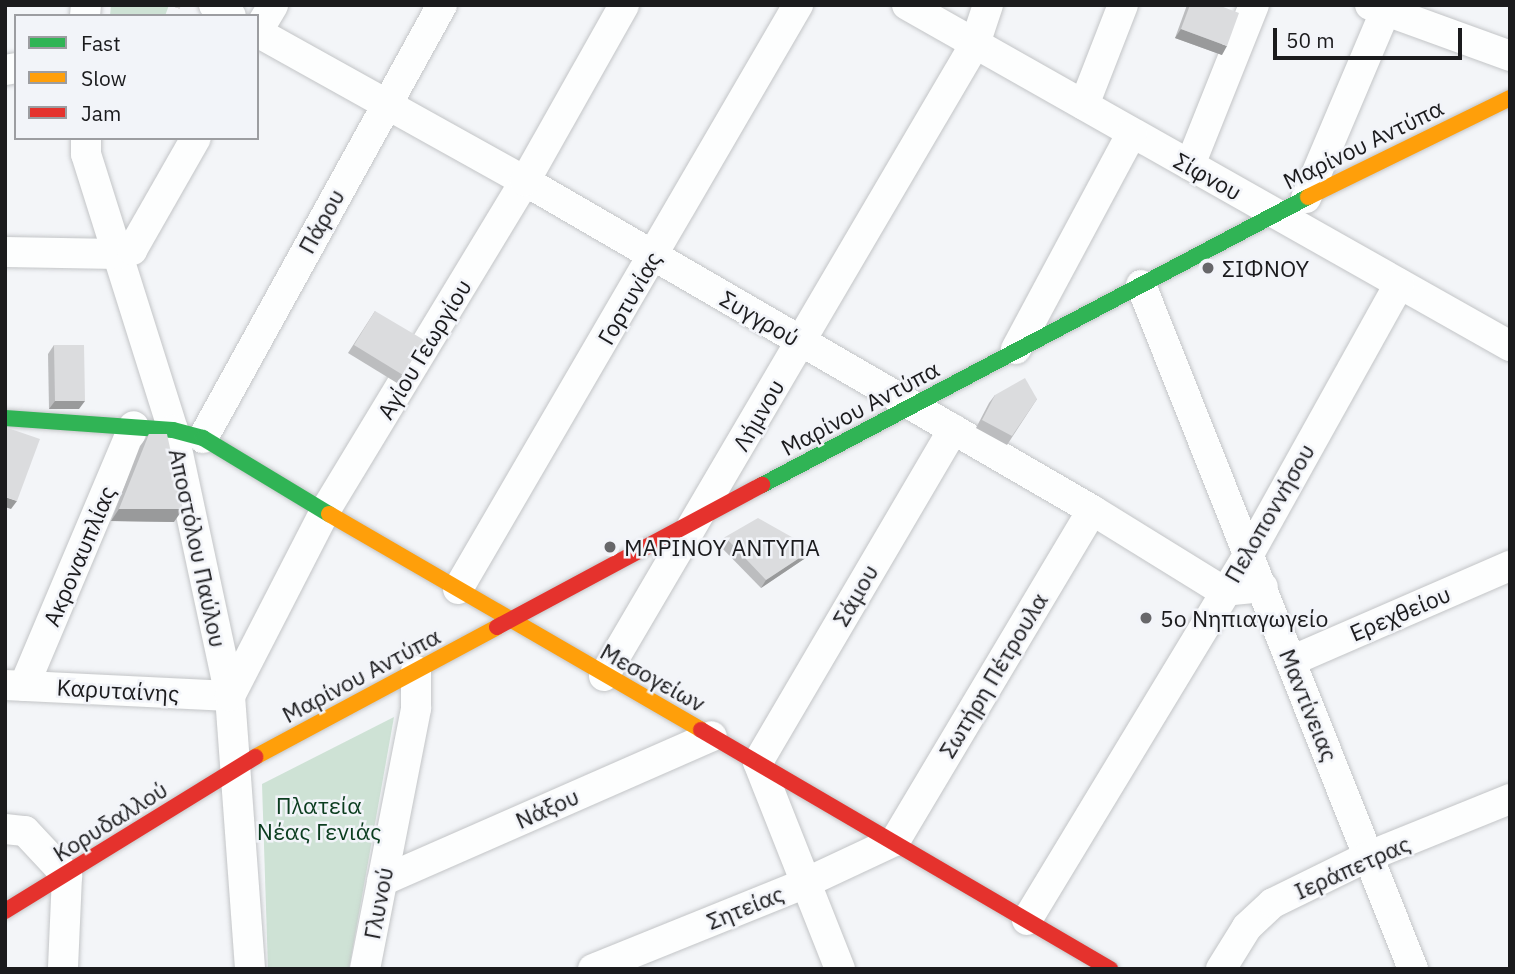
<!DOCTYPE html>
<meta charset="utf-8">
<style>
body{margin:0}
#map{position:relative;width:1515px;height:974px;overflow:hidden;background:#f3f5f8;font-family:"IBM Plex Sans",sans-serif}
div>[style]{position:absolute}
.green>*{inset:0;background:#cee2d5}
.path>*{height:4.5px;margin-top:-2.25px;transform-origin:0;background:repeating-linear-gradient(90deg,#d9d9d9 0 3.5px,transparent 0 8.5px)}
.roads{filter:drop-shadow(0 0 2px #c3c5c7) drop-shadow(0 0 2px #c3c5c7)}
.street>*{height:30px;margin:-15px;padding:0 15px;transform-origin:15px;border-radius:15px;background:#fdfefe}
.fast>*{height:16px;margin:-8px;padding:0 8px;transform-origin:8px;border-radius:8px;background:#30b455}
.slow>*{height:16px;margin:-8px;padding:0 8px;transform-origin:8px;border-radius:8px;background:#ff9f0a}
.jam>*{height:16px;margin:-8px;padding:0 8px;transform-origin:8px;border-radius:8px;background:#e5322d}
.wall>*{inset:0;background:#bcbdbf}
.shaded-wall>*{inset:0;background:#999a9b}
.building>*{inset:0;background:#dbdcde}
.dots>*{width:19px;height:19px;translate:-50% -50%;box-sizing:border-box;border:4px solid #f2f4f9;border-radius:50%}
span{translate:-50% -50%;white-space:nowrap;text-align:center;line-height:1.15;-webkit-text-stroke:5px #f2f4f9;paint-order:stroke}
.street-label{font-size:23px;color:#1b1b1d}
.poi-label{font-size:23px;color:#1b1b1d}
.left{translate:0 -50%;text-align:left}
.park-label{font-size:23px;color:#0b3d1f}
.frame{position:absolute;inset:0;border:7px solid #1b1b1d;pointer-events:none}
.legend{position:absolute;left:14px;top:14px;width:245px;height:126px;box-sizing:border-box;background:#f2f4f9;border:2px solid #9c9da1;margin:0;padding:9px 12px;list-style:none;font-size:21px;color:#1b1b1d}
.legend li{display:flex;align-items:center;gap:14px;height:35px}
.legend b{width:35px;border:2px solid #9c9da1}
.scale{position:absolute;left:1273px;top:28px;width:189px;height:32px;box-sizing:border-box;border:4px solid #1b1b1d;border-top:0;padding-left:9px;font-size:21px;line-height:24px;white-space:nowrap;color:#1b1b1d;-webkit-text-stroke:5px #f2f4f9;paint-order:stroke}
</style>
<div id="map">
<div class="green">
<div style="clip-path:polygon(111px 5px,169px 5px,165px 16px,110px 16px)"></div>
<div style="clip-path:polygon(394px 717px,349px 969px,268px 969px,262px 784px)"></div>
</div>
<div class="path">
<div style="left:177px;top:8px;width:3px;rotate:-72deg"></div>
</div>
<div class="roads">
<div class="street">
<div style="left:214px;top:5px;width:20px;rotate:33deg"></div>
<div style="left:907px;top:5px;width:693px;rotate:29.49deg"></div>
<div style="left:1370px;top:5px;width:149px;rotate:20deg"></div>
<div style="left:85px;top:16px;width:11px;rotate:-85deg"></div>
<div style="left:257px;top:32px;width:307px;rotate:29.1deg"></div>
<div style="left:525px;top:181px;width:656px;rotate:30.12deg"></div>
<div style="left:1092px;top:510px;width:154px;rotate:31.7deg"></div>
<div style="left:1223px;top:591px;width:40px;rotate:-5.7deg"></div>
<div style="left:257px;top:32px;width:31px;rotate:-59deg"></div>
<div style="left:5px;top:70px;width:11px;rotate:-10deg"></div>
<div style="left:1084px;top:105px;width:107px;rotate:-68.7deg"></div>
<div style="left:86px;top:138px;width:16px;rotate:90deg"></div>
<div style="left:86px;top:154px;width:289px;rotate:72.5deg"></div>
<div style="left:173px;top:430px;width:272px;rotate:77.9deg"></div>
<div style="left:230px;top:696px;width:274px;rotate:85.8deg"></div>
<div style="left:1190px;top:165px;width:172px;rotate:-68.2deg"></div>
<div style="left:1306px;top:198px;width:210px;rotate:-67deg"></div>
<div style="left:5px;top:252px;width:113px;rotate:1deg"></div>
<div style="left:118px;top:254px;width:15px;rotate:-16deg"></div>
<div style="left:132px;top:250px;width:129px;rotate:-60.3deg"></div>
<div style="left:1141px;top:285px;width:736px;rotate:68.31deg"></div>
<div style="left:1016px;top:349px;width:245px;rotate:-61.8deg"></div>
<div style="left:203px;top:438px;width:495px;rotate:-61.1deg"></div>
<div style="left:458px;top:589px;width:676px;rotate:-59.79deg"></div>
<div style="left:1291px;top:661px;width:239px;rotate:-23.5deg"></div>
<div style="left:604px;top:676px;width:733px;rotate:-59.59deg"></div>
<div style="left:975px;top:44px;width:41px;rotate:-71.6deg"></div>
<div style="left:5px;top:685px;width:225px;rotate:2.8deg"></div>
<div style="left:230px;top:696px;width:208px;rotate:-62.8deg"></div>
<div style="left:325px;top:511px;width:386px;rotate:-58.8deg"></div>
<div style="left:525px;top:181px;width:202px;rotate:-60.6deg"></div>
<div style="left:24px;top:686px;width:282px;rotate:-67.1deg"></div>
<div style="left:5px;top:829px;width:20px;rotate:6deg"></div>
<div style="left:25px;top:831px;width:62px;rotate:47deg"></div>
<div style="left:67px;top:876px;width:93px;rotate:92.5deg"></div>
<div style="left:382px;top:881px;width:360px;rotate:-23.7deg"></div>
<div style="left:1027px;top:920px;width:428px;rotate:-58.8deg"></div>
<div style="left:1249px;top:554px;width:309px;rotate:-60.9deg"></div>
<div style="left:365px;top:969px;width:266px;rotate:-78.9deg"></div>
<div style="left:416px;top:708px;width:37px;rotate:-90deg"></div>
<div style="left:593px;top:969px;width:227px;rotate:-22deg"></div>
<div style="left:803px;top:884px;width:102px;rotate:-25.1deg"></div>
<div style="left:895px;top:841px;width:385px;rotate:-59.2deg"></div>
<div style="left:840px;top:969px;width:223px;rotate:-111.6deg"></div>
<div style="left:758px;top:762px;width:386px;rotate:-59.6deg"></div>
<div style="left:1221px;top:969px;width:49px;rotate:-58.2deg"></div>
<div style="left:1247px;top:927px;width:35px;rotate:-43deg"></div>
<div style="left:1273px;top:903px;width:107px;rotate:-26.1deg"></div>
<div style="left:1369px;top:856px;width:152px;rotate:-22deg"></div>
</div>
<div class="fast">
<div style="left:5px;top:418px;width:168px;rotate:4.1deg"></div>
<div style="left:173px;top:430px;width:31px;rotate:15deg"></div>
<div style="left:203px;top:438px;width:147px;rotate:31.1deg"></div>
<div style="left:762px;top:485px;width:617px;rotate:-27.81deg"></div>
</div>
<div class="slow">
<div style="left:1308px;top:197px;width:225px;rotate:-26.1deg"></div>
<div style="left:329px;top:514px;width:430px;rotate:30.1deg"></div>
<div style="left:255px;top:757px;width:275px;rotate:-28.2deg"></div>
</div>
<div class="jam">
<div style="left:497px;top:627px;width:301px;rotate:-28.2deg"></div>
<div style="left:701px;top:730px;width:474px;rotate:30.3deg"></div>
<div style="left:5px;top:911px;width:294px;rotate:-31.6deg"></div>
</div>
</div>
<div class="wall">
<div style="clip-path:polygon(1187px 5px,1218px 5px,1222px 55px,1175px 38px)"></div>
<div style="clip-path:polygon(375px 311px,403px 375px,397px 383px,348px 353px)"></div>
<div style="clip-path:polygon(54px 345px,79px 409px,49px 409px,48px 354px)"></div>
<div style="clip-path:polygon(995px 395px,1037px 399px,1007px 445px,976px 428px,989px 403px)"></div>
<div style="clip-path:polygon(149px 434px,174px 522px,111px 521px,140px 446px)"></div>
<div style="clip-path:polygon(725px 537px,813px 549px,807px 557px,761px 588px,719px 545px)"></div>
</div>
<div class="shaded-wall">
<div style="clip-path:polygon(1181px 29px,1227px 46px,1222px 55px,1175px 38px)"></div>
<div style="clip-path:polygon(55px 401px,85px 401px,79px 409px,49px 409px)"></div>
<div style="clip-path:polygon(5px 497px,17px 501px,11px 509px,5px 507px)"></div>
<div style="clip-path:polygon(119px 509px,183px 509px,174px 522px,111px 521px)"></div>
<div style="clip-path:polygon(813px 549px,807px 557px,761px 588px,766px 580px)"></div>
</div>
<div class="building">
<div style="clip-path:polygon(1190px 5px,1218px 5px,1239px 13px,1227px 46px,1181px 29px)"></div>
<div style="clip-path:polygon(375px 311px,424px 340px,403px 375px,354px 345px)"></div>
<div style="clip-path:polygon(54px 345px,84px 345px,85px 401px,55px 401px)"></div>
<div style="clip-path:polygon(1025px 378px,1037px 399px,1012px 436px,982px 420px,995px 395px)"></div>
<div style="clip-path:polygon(5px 427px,40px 439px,17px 501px,5px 497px)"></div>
<div style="clip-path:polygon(149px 434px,167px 434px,183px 509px,119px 509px)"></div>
<div style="clip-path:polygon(758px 518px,813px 549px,766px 580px,725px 537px)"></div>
</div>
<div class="dots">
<div style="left:1208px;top:268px;background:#67676a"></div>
<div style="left:610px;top:547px;background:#67676a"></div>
<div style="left:1146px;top:618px;background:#67676a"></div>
</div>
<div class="street-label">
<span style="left:1363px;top:144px;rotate:-26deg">Μαρίνου Αντύπα</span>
<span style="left:1208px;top:176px;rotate:29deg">Σίφνου</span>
<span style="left:321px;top:221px;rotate:-61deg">Πάρου</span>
<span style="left:629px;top:298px;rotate:-60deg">Γορτυνίας</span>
<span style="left:760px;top:318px;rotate:30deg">Συγγρού</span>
<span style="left:424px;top:349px;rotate:-59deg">Αγίου Γεωργίου</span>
<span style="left:860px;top:408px;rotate:-28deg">Μαρίνου Αντύπα</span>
<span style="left:758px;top:415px;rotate:-60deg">Λήμνου</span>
<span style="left:1269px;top:513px;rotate:-60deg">Πελοποννήσου</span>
<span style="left:198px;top:548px;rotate:78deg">Αποστόλου Παύλου</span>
<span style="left:79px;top:556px;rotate:-67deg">Ακροναυπλίας</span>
<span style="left:855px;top:595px;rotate:-60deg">Σάμου</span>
<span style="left:1400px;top:613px;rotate:-23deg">Ερεχθείου</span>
<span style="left:361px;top:675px;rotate:-28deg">Μαρίνου Αντύπα</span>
<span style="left:993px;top:675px;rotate:-59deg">Σωτήρη Πέτρουλα</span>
<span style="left:653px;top:677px;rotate:29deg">Μεσογείων</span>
<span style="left:118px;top:690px;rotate:3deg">Καρυταίνης</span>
<span style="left:1309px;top:705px;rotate:68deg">Μαντίνειας</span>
<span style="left:547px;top:808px;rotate:-24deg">Νάξου</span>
<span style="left:110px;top:821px;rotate:-32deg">Κορυδαλλού</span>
<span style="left:1352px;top:867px;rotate:-24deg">Ιεράπετρας</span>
<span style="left:378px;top:903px;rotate:-79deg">Γλυνού</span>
<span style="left:745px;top:907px;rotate:-22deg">Σητείας</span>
</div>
<div class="poi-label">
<span class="left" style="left:1222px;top:268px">ΣΙΦΝΟΥ</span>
<span class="left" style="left:624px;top:547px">ΜΑΡΙΝΟΥ ΑΝΤΥΠΑ</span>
<span class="left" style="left:1160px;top:618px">5ο Νηπιαγωγείο</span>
</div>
<div class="park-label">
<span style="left:319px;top:818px">Πλατεία<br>Νέας Γενιάς</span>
</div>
<div class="frame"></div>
<ul class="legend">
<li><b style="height:9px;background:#30b455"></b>Fast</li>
<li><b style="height:9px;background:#ff9f0a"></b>Slow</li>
<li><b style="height:9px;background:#e5322d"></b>Jam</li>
</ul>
<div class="scale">50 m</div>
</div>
